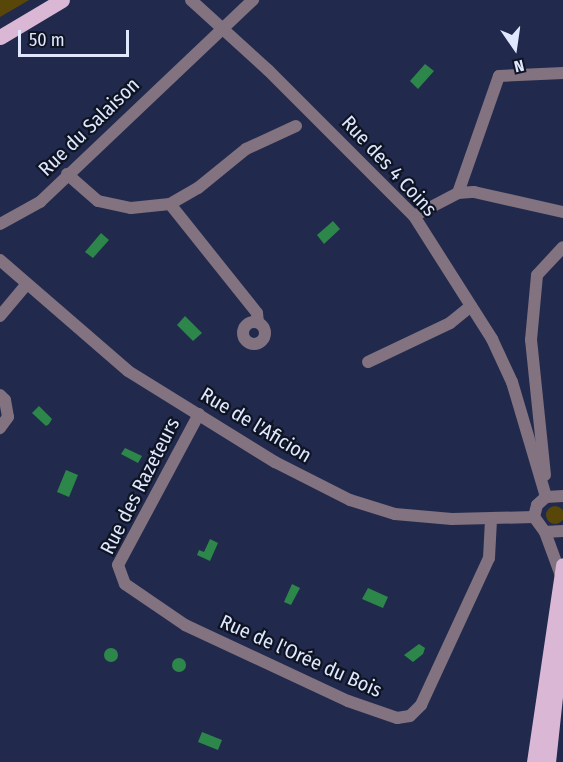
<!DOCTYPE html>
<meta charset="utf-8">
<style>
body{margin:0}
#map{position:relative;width:563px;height:762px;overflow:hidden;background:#212a4c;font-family:"Fira Sans Condensed",sans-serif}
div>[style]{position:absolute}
.green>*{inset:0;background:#59470a}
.round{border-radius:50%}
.water>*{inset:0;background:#2d874a}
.minor>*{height:12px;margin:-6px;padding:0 6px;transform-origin:6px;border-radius:6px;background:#837280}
.minor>.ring{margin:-6px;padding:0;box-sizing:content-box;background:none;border:12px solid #837280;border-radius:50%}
.primary>*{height:15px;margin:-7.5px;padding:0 7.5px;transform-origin:7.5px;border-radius:7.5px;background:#dab8d5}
span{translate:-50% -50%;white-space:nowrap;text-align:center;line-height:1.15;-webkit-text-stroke:4.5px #0f1423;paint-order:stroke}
.street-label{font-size:20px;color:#e0e8ff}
.north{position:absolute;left:485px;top:18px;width:60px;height:60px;-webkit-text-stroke:4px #0f1423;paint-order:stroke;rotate:167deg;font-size:16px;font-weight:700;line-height:24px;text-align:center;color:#e0e8ff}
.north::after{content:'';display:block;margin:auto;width:21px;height:27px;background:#e0e8ff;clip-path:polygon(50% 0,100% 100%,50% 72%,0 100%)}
.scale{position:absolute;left:18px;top:30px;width:111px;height:27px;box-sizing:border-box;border:3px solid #e0e8ff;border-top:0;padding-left:8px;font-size:18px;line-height:21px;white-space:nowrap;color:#e0e8ff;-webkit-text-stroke:4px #0f1423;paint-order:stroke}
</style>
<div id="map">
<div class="green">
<div style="clip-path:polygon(0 0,29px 0,0 17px)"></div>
<div class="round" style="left:546px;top:506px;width:18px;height:18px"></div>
</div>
<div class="water">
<div style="clip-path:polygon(425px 64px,434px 71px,418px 89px,410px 81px)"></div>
<div style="clip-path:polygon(333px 221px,340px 229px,324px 244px,317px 235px)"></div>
<div style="clip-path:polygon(101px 233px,109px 240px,93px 258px,85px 252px)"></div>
<div style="clip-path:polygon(185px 316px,202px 333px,193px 341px,177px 325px)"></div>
<div style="clip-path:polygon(39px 406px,52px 419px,49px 424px,46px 426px,32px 413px)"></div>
<div style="clip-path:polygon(125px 448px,142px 456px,138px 463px,121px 454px)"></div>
<div style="clip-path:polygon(66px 470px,78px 475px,69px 497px,57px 492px)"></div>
<div style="clip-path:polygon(210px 539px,218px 543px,210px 561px,197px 555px,199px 550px,204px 552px)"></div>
<div style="clip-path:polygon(292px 584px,300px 588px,291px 605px,284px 602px)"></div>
<div style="clip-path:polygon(368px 588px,388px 597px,383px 608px,362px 599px)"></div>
<div style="clip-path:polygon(419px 644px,425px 648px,423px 654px,413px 662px,404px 655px)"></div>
<div class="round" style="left:104px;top:648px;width:14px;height:14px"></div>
<div class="round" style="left:172px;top:658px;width:14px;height:14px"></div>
<div style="clip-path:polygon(202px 732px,222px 740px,218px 750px,198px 742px)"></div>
</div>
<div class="minor">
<div style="left:191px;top:0;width:104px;rotate:42.3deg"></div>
<div style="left:268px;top:70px;width:206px;rotate:45deg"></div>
<div style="left:414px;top:216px;width:146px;rotate:57.6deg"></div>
<div style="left:492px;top:339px;width:47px;rotate:65.1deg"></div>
<div style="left:512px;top:382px;width:120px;rotate:73.5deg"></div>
<div style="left:67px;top:174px;width:41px;rotate:41.1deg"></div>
<div style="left:98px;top:201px;width:34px;rotate:12deg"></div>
<div style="left:131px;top:208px;width:39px;rotate:-6deg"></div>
<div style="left:170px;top:204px;width:32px;rotate:-30deg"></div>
<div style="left:198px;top:188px;width:62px;rotate:-39.1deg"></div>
<div style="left:246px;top:149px;width:55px;rotate:-24.7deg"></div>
<div style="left:458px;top:193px;width:124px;rotate:-70.7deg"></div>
<div style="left:499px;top:76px;width:64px;rotate:-2.7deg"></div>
<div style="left:170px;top:204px;width:139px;rotate:51.4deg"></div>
<div style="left:257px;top:313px;width:9px;rotate:84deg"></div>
<div style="left:414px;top:216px;width:50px;rotate:-27.6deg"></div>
<div style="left:458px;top:193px;width:16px;rotate:-4deg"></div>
<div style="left:474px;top:192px;width:91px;rotate:12.7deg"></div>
<div style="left:0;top:224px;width:46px;rotate:-28.8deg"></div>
<div style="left:40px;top:202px;width:294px;rotate:-43.5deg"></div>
<div style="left:0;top:260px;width:169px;rotate:40.9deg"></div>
<div style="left:128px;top:371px;width:173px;rotate:31.8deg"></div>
<div style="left:275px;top:462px;width:84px;rotate:26.9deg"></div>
<div style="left:350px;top:500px;width:47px;rotate:17.3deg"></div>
<div style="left:395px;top:514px;width:57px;rotate:5deg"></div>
<div style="left:452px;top:519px;width:82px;rotate:-1.4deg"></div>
<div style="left:0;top:316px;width:40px;rotate:-50deg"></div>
<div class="ring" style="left:243px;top:322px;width:10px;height:10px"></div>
<div style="left:368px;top:362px;width:91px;rotate:-25.4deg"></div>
<div style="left:450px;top:323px;width:27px;rotate:-39deg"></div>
<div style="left:0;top:395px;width:7px;rotate:45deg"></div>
<div style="left:5px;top:400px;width:17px;rotate:80deg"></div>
<div style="left:8px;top:417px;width:14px;rotate:126deg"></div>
<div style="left:199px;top:414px;width:171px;rotate:118.2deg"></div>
<div style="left:118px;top:565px;width:20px;rotate:70deg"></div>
<div style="left:125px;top:584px;width:73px;rotate:34.3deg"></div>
<div style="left:185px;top:625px;width:180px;rotate:25deg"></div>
<div style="left:348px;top:701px;width:52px;rotate:19.1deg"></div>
<div style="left:397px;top:718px;width:13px;rotate:-9deg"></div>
<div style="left:410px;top:716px;width:16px;rotate:-45deg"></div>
<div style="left:421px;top:705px;width:162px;rotate:-65.2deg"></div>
<div style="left:489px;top:558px;width:39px;rotate:-87deg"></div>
<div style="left:545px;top:475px;width:136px;rotate:-95.9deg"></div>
<div style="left:531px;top:340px;width:65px;rotate:-84.7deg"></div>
<div style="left:537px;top:275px;width:38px;rotate:-47deg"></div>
<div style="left:545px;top:532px;width:18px;rotate:-3deg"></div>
<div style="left:560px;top:573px;width:44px;rotate:-110.1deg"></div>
<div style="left:545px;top:532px;width:19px;rotate:-126deg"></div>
<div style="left:534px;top:517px;width:12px;rotate:-76deg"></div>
<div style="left:537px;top:505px;width:12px;rotate:-42deg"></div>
<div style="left:546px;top:497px;width:17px;rotate:-3deg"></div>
</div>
<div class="primary">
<div style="left:0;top:37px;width:72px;rotate:-30.8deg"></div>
<div style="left:534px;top:762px;width:199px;rotate:-81.6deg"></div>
<div style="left:548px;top:762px;width:141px;rotate:-83.9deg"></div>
</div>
<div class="street-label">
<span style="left:89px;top:127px;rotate:-44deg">Rue du Salaison</span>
<span style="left:389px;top:166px;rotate:47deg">Rue des 4 Coins</span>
<span style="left:256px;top:425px;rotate:31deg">Rue de l'Aficion</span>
<span style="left:140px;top:486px;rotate:-63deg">Rue des Razeteurs</span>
<span style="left:301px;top:656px;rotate:24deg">Rue de l'Orée du Bois</span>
</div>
<div class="north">N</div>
<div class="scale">50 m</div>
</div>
